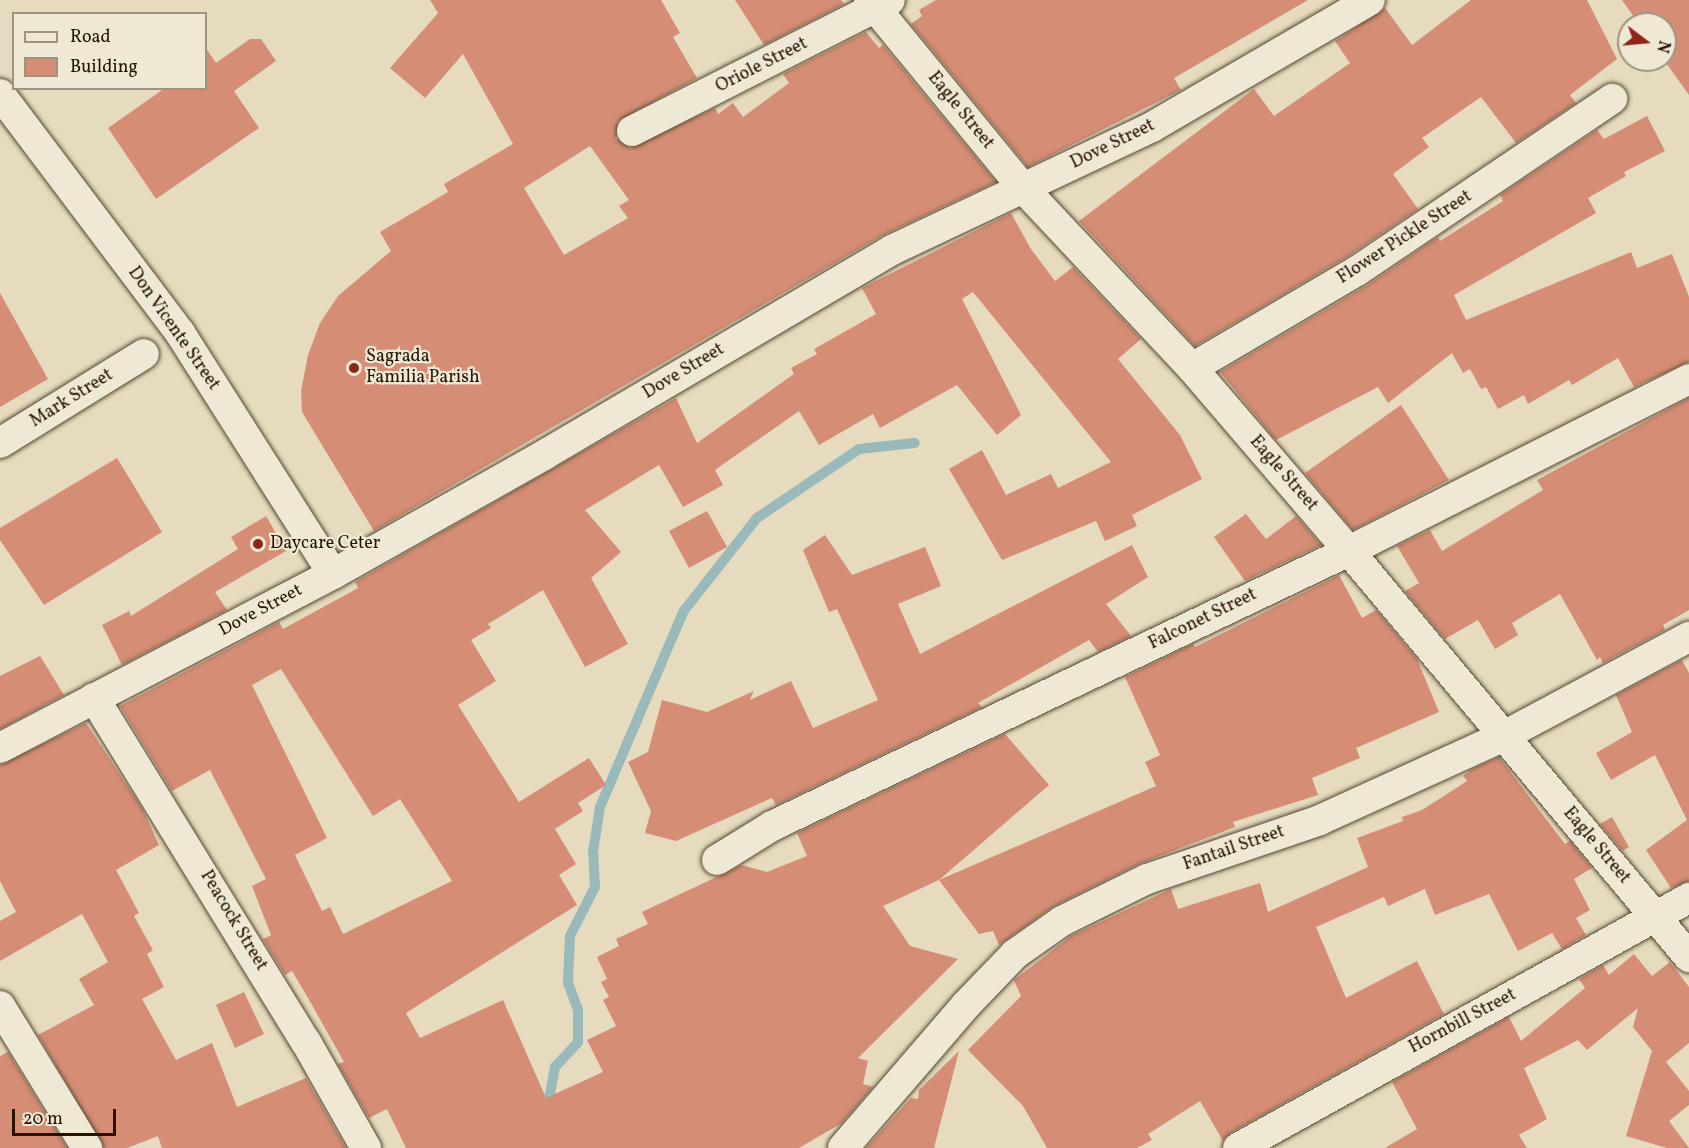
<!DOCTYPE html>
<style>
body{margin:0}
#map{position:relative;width:1689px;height:1148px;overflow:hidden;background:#e6dbbe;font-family:Vollkorn,serif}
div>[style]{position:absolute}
.stream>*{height:10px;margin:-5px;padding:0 5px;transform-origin:5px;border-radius:5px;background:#99b9ba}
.building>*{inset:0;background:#d58d75}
.roads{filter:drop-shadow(0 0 2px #554630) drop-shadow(0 0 2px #554630)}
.minor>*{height:30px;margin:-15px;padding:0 15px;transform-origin:15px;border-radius:15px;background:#efe8d5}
.dots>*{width:16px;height:16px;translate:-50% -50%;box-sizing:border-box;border:3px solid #efe8d5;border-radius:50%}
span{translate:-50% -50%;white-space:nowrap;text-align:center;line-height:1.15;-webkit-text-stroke:4.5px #efe8d5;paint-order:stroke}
.street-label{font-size:18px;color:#251401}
.poi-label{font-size:18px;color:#251401}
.left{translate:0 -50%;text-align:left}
.legend{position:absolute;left:12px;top:12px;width:195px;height:78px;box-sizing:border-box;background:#efe8d5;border:2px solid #9e9380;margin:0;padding:8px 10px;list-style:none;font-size:18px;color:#251401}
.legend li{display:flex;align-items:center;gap:12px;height:30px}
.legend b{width:30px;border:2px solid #9e9380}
.north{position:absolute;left:1617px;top:12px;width:60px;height:60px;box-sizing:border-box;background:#efe8d5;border:2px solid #9e9380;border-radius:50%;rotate:106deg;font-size:16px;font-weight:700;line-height:24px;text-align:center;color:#251401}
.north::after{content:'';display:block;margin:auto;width:21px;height:27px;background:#8f2418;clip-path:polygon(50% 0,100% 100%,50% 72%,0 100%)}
.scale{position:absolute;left:12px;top:1109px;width:104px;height:27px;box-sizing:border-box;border:3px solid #251401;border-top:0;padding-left:8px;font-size:18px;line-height:21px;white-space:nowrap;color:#251401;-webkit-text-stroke:4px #efe8d5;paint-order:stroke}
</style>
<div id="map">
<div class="stream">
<div style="left:547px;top:1110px;width:44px;rotate:-79.5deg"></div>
<div style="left:555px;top:1067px;width:34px;rotate:-47deg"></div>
<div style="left:578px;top:1042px;width:32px;rotate:-90deg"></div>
<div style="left:578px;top:1010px;width:29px;rotate:-110deg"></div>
<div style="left:568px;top:983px;width:47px;rotate:-87.6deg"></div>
<div style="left:570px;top:936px;width:55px;rotate:-63deg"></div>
<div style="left:595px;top:887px;width:35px;rotate:-93deg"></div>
<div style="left:593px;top:852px;width:46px;rotate:-81.2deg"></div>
<div style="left:600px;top:807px;width:212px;rotate:-66.9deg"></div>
<div style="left:683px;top:612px;width:120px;rotate:-51.8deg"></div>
<div style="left:757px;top:518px;width:123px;rotate:-34.1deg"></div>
<div style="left:859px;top:449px;width:56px;rotate:-6.1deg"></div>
</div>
<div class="building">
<div style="clip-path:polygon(evenodd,430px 0,661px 0,680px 33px,673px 37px,697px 78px,618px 121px,616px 138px,630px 148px,715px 108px,718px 114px,733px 103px,743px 117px,789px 83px,783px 74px,866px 32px,879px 48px,883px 45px,996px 182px,883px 235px,374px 531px,302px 412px,301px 391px,308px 355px,320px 323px,338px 296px,391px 251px,380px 232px,448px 192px,444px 184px,513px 144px,463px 54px,425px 98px,390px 68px,438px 13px,430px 0,590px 146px,629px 200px,619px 206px,628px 218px,564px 255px,524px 188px,590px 146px)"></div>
<div style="clip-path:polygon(735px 0,841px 0,844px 4px,764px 45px)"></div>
<div style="clip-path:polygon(936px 0,1308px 0,1174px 78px,1181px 90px,1028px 167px,911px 24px,922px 16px,919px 10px)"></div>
<div style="clip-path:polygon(1471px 0,1587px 0,1617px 59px,1570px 95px,1576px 103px,1516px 143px,1481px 97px,1422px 138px,1429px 147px,1393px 174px,1418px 209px,1348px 256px,1195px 346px,1079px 221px,1254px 89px,1274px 116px,1350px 63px,1335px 41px,1385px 8px,1412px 45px)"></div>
<div style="clip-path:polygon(1622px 0,1689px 0,1689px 95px,1664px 60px,1665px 24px,1639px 24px)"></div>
<div style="clip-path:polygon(250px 39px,261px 39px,276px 61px,234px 91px,259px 128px,156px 199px,108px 128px,165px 88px,206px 88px,206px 48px,216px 63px)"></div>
<div style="clip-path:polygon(1647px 116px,1665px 151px,1624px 172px,1626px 176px,1588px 198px,1596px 213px,1454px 295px,1466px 320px,1631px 252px,1637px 268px,1672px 254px,1689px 297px,1689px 362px,1634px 387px,1618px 358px,1572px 385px,1569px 380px,1528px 404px,1524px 395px,1498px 409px,1486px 387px,1481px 389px,1470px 369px,1463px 373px,1452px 353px,1388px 403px,1378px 387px,1276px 440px,1220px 372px,1366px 286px,1438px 237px,1440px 241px,1503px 201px,1500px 195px,1597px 130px,1604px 139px)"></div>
<div style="clip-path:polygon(evenodd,1011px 213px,1031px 249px,1055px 281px,1073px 267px,1141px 339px,1118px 359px,1180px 435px,1202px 479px,1132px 515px,1137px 526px,1105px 541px,1096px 521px,1002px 560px,949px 469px,982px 450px,1006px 495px,1051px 474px,1058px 488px,1111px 462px,973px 292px,962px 299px,1021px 415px,997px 435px,957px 385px,880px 428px,873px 414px,819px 445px,799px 411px,715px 470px,723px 485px,683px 507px,659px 465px,585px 510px,621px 552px,591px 578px,628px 644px,585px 667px,543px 590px,488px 624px,491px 628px,471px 640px,496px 681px,458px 705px,519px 802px,589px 758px,606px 785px,578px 803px,583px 811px,555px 829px,576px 864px,559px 875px,577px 905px,406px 1013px,420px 1038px,503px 1000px,546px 1098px,603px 1072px,587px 1040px,616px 1026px,603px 1000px,609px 997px,601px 982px,607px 979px,597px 957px,619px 946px,616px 939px,648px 924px,642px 912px,742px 865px,767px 872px,807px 856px,797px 833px,1005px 734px,1049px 785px,939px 880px,883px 906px,910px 946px,958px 959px,858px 1058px,868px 1061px,863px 1084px,873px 1087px,842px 1123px,799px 1148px,406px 1148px,387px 1109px,369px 1118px,338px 1064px,344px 1062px,308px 998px,292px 971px,285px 975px,263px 939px,271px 935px,252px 886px,266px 879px,210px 770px,172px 791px,120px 706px,279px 622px,283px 629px,358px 588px,355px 582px,676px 398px,697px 443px,794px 374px,791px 368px,817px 354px,814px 349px,876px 314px,862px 288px,1011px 213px,281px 669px,373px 816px,400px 799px,452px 881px,343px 934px,330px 907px,322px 911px,295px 855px,327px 838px,252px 685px,281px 669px)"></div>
<div style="clip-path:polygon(0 293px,48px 379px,0 407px)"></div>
<div style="clip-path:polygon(1689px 398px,1689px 610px,1663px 625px,1665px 630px,1603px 663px,1600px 657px,1597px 660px,1560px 594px,1512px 623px,1518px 635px,1495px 649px,1478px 620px,1445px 639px,1405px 591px,1419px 583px,1397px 546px,1430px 530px,1442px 551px,1543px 490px,1537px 480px)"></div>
<div style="clip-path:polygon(1401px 405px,1449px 480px,1353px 530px,1305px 473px)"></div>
<div style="clip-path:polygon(117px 458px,162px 532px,44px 605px,0 540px,0 528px)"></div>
<div style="clip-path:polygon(707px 511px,727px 547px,689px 568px,669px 531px)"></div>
<div style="clip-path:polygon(1246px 514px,1266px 539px,1296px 516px,1321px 545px,1245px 581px,1214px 537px)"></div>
<div style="clip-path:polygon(266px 516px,286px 551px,215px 592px,227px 610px,122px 665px,102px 625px,129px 611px,131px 616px,238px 549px,231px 537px)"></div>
<div style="clip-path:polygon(825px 535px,852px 575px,925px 547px,941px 586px,898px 604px,920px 654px,1132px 545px,1148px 577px,1106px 604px,1131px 636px,1098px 652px,1089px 640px,978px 703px,982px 707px,776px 805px,772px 798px,676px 841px,645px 833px,651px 811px,628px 762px,648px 752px,662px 700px,707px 712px,754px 691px,750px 700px,791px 681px,813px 728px,878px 700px,837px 609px,829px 612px,803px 550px)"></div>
<div style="clip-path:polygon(1339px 575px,1362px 618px,1376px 610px,1417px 659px,1439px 712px,1356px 748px,1360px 758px,1312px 778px,1318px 795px,1233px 822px,1235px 827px,1139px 864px,1054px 906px,999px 945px,993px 931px,979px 934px,939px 880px,1156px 786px,1145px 762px,1160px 755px,1125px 677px,1193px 644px,1195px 647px)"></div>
<div style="clip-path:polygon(40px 656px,64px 695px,0 729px,0 676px)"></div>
<div style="clip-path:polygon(1682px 660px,1689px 673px,1689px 881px,1671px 888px,1646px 850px,1687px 820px,1655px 755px,1611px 780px,1596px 753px,1632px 732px,1616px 695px)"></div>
<div style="clip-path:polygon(86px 723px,142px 808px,159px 845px,116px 870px,139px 913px,134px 916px,153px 950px,147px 954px,164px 987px,142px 999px,176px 1060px,212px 1043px,237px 1107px,306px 1078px,346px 1148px,162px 1148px,158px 1136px,127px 1148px,104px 1148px,38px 1035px,94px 1005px,79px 979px,108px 962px,82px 914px,0 961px,0 921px,16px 912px,0 881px,0 765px)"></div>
<div style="clip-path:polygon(1499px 757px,1565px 844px,1570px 841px,1592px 868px,1574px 879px,1590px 910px,1576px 918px,1586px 935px,1562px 949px,1552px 933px,1518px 951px,1489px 894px,1435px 915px,1425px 889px,1388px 906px,1384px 897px,1316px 927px,1346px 998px,1417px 961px,1444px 1014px,1230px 1133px,1223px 1141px,1200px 1101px,1148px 1134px,1152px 1140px,1137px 1148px,1047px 1148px,1023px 1106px,968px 1050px,1021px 996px,1014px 980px,1071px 936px,1171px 889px,1178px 909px,1260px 883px,1268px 912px,1368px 867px,1357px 838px,1403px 821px,1402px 817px,1422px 810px,1467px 781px,1463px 776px,1472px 769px)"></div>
<div style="clip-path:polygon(1612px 817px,1629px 847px,1623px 851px,1600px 824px)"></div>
<div style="clip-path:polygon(1634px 954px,1652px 976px,1670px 962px,1689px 987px,1689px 1043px,1666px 1062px,1689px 1091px,1689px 1105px,1669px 1121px,1689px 1148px,1667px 1148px,1626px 1136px,1652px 1051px,1633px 1027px,1638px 1008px,1587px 1050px,1578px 1040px,1524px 1068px,1547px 1119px,1519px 1135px,1527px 1148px,1385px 1148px,1417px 1129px,1392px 1082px,1509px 1017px,1521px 1041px,1585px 988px,1579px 979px,1603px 965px,1609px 975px)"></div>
<div style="clip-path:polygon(244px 992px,264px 1034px,235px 1048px,216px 1005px)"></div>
<div style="clip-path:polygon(959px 1051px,934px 1148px,866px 1148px,911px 1098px,918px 1099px,919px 1090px)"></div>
<div style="clip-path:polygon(8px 1052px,67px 1148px,0 1148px,0 1056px)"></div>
</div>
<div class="roads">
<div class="minor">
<div style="left:869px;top:0;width:243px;rotate:50.7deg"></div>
<div style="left:1023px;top:188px;width:247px;rotate:46.8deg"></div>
<div style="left:1192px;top:368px;width:241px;rotate:49.4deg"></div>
<div style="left:1349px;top:551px;width:530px;rotate:50.06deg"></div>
<div style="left:0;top:94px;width:299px;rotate:53deg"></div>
<div style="left:180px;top:333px;width:285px;rotate:57.6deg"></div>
<div style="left:632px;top:131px;width:289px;rotate:-26.9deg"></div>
<div style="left:1192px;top:368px;width:191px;rotate:-30.5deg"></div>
<div style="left:1357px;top:271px;width:308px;rotate:-34deg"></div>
<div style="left:0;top:443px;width:169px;rotate:-31.7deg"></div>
<div style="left:94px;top:698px;width:404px;rotate:58.4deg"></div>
<div style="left:306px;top:1042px;width:122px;rotate:60.5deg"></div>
<div style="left:0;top:748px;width:376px;rotate:-27.6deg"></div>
<div style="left:333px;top:574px;width:242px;rotate:-29.4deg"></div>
<div style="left:544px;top:455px;width:404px;rotate:-30.5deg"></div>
<div style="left:892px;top:250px;width:288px;rotate:-25.3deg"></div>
<div style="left:1152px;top:127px;width:252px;rotate:-30.2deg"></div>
<div style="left:717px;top:860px;width:65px;rotate:-31.7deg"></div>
<div style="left:772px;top:826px;width:639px;rotate:-25.48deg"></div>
<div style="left:1349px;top:551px;width:381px;rotate:-26.8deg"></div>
<div style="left:0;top:1006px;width:167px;rotate:58.5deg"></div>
<div style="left:843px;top:1148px;width:187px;rotate:-49.3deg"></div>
<div style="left:965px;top:1006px;width:72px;rotate:-46.1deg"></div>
<div style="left:1015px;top:954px;width:57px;rotate:-35.1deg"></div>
<div style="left:1062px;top:921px;width:95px;rotate:-26.3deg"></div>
<div style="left:1147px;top:879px;width:183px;rotate:-18.8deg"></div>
<div style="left:1320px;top:820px;width:202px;rotate:-24.5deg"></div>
<div style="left:1504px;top:736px;width:210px;rotate:-28.2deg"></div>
<div style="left:1238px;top:1148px;width:516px;rotate:-29deg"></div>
</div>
</div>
<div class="dots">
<div style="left:354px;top:368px;background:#8f2418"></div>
<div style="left:258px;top:544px;background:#8f2418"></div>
</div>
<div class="street-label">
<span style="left:762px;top:66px;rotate:-27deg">Oriole Street</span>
<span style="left:960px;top:111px;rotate:51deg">Eagle Street</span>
<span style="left:1113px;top:145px;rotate:-26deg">Dove Street</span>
<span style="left:1405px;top:238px;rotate:-33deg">Flower Pickle Street</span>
<span style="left:173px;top:329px;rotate:55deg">Don Vicente Street</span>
<span style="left:684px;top:372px;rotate:-31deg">Dove Street</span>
<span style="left:72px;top:399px;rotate:-32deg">Mark Street</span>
<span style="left:1283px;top:474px;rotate:49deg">Eagle Street</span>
<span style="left:261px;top:611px;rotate:-28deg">Dove Street</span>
<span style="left:1203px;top:620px;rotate:-26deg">Falconet Street</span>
<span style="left:1596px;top:846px;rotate:50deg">Eagle Street</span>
<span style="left:1234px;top:849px;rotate:-19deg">Fantail Street</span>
<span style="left:233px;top:921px;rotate:59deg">Peacock Street</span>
<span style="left:1463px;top:1022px;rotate:-28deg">Hornbill Street</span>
</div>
<div class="poi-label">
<span class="left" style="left:366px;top:368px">Sagrada<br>Familia Parish</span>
<span class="left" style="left:270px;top:544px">Daycare Ceter</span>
</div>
<ul class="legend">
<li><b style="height:8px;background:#efe8d5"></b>Road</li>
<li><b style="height:16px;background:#d58d75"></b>Building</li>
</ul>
<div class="north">N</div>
<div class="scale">20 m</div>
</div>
